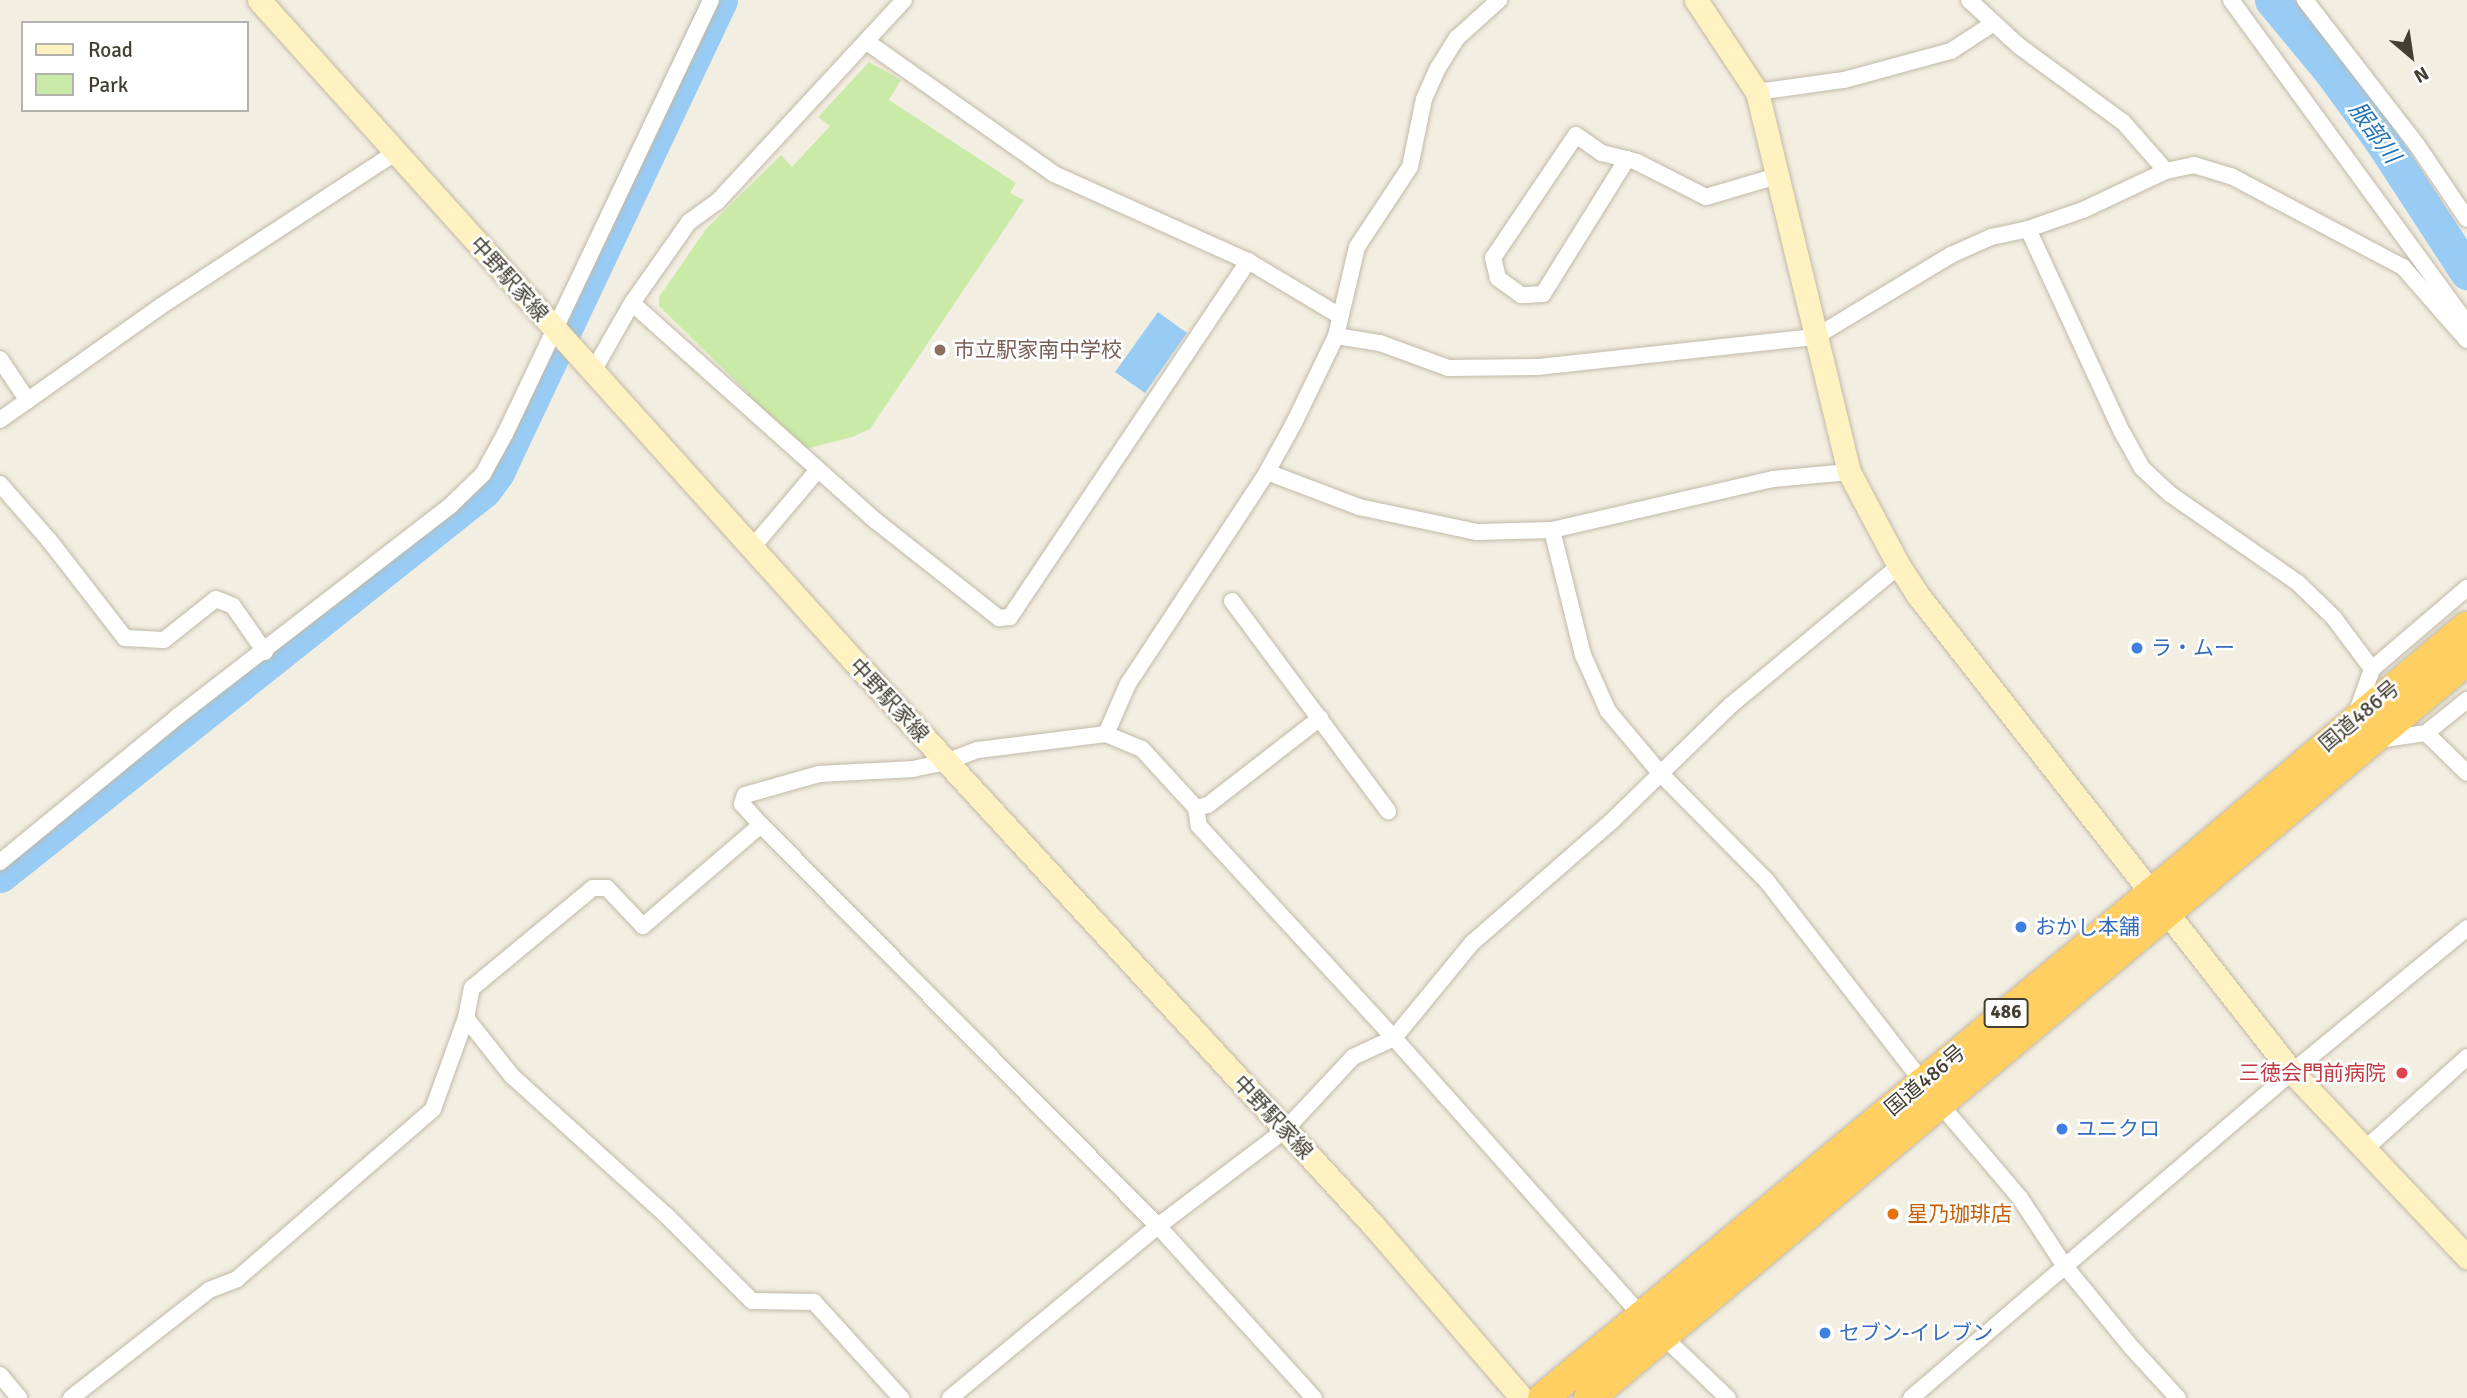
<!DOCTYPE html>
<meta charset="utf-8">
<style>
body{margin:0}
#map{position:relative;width:2467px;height:1398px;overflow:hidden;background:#f3eee2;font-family:Signika,"Noto Sans JP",sans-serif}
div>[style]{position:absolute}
.green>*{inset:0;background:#caeba7}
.water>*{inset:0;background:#98ccf5}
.river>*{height:35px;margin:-17.5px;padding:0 17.5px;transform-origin:17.5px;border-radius:17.5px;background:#98ccf5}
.roads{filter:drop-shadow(0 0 2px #c1b9a7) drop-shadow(0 0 2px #c1b9a7)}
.street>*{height:16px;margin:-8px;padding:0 8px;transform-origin:8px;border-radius:8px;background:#fff}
.secondary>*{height:23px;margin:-11.5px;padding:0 11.5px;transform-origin:11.5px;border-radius:11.5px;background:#fff2c0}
.highway>*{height:30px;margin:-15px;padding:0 15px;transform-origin:15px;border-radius:15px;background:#ffd061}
.dots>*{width:19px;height:19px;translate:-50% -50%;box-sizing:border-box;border:4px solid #fff;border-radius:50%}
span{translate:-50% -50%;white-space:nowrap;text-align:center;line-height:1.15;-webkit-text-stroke:5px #fff;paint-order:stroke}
.shield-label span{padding:2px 5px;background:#fff;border:2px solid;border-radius:5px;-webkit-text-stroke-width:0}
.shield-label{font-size:19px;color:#443e32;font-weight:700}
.street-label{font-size:21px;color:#443e32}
.education-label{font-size:21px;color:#785e54}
.left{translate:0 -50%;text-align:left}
.shop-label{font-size:21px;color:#366cbe}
.health-label{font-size:21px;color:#be3a42}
.right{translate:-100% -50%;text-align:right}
.food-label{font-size:21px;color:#c56008}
.water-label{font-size:23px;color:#2474b7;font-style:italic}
.legend{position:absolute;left:21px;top:21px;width:228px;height:91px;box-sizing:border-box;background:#fff;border:2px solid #b4b2ad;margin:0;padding:9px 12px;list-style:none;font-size:21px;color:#443e32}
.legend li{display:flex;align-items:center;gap:14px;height:35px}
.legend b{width:35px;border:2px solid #b4b2ad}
.north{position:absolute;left:2376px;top:21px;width:70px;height:70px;-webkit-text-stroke:5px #fff;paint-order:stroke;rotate:151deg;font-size:19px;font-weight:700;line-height:28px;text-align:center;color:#443e32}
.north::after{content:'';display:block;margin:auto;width:24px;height:32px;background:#443e32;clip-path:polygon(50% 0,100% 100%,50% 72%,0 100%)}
</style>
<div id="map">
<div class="green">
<div style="clip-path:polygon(869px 62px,901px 80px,889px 100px,1016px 183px,1010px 193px,1024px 200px,870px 429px,852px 437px,802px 450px,742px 402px,748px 393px,659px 306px,659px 297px,706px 229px,781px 155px,792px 167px,830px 126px,818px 117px)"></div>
</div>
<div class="water">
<div style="clip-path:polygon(1158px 312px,1187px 333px,1145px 393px,1115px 372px)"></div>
</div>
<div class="river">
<div style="left:2272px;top:0;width:91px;rotate:50.4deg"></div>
<div style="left:2330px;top:70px;width:87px;rotate:53.9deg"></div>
<div style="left:2381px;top:140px;width:158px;rotate:56.9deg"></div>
<div style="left:0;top:875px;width:618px;rotate:-38.5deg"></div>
<div style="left:484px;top:490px;width:22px;rotate:-54deg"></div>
<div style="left:497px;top:472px;width:522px;rotate:-64.71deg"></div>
</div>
<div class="roads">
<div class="street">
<div style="left:1969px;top:0;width:68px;rotate:42.6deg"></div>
<div style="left:2019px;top:46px;width:129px;rotate:36.2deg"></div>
<div style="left:2123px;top:122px;width:65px;rotate:48.7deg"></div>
<div style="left:2231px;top:0;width:401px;rotate:53.9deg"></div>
<div style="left:2305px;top:0;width:183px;rotate:52.3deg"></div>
<div style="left:2417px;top:145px;width:89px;rotate:56deg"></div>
<div style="left:867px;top:42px;width:229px;rotate:35.2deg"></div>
<div style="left:1054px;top:174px;width:213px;rotate:24.2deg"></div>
<div style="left:1248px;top:261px;width:107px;rotate:30.9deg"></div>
<div style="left:1757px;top:92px;width:88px;rotate:-7.9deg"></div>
<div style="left:1844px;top:80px;width:111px;rotate:-15.2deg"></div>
<div style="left:1951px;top:51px;width:51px;rotate:-33.1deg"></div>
<div style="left:1627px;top:159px;width:159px;rotate:121.9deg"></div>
<div style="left:1543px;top:294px;width:22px;rotate:177deg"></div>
<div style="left:1521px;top:295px;width:29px;rotate:-144deg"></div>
<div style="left:1498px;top:278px;width:21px;rotate:-104deg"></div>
<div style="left:1493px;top:258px;width:148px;rotate:-56deg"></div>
<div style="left:1576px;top:135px;width:32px;rotate:35deg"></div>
<div style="left:1602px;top:153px;width:36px;rotate:14deg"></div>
<div style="left:1637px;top:162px;width:77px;rotate:26.9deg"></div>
<div style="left:1706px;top:197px;width:74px;rotate:-16.5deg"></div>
<div style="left:2028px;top:229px;width:224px;rotate:65.2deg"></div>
<div style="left:2122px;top:432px;width:41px;rotate:60.9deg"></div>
<div style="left:2142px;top:468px;width:38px;rotate:43deg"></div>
<div style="left:2170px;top:494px;width:156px;rotate:34.8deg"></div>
<div style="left:2298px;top:583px;width:50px;rotate:44.2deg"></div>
<div style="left:2334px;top:618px;width:64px;rotate:53.3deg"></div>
<div style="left:2372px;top:669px;width:48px;rotate:109.6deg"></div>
<div style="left:632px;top:303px;width:327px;rotate:41.8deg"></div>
<div style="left:876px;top:521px;width:157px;rotate:38.3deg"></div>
<div style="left:999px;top:618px;width:11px;rotate:-5deg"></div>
<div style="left:1010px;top:617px;width:428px;rotate:-56.2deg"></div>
<div style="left:1336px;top:336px;width:45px;rotate:9deg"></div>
<div style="left:1380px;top:343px;width:72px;rotate:20.2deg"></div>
<div style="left:1448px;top:368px;width:90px;rotate:-0.6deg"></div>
<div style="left:1538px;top:367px;width:279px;rotate:-6.2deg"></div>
<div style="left:1815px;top:337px;width:159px;rotate:-31.1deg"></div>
<div style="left:1951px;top:255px;width:44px;rotate:-24.2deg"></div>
<div style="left:1991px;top:237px;width:38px;rotate:-12deg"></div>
<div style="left:2028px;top:229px;width:58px;rotate:-19.1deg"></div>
<div style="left:2083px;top:210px;width:92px;rotate:-25.2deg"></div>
<div style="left:2166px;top:171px;width:29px;rotate:-12deg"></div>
<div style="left:2194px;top:165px;width:39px;rotate:17deg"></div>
<div style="left:2231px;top:176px;width:195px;rotate:27.9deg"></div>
<div style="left:2403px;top:267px;width:97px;rotate:48.8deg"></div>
<div style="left:0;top:359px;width:50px;rotate:56.3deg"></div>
<div style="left:592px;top:373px;width:81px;rotate:-60.3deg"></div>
<div style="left:632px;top:303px;width:99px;rotate:-54.9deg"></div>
<div style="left:689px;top:222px;width:34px;rotate:-36deg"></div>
<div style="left:717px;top:202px;width:275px;rotate:-47.2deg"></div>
<div style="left:0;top:420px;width:197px;rotate:-35.3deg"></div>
<div style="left:161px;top:306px;width:280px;rotate:-33.2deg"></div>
<div style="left:1267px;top:472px;width:98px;rotate:20.8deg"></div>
<div style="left:1359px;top:507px;width:121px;rotate:12deg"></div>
<div style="left:1477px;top:532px;width:75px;rotate:-1.5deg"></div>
<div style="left:1552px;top:530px;width:227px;rotate:-13deg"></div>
<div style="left:1773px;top:479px;width:76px;rotate:-5.3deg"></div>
<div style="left:0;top:484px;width:74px;rotate:48.8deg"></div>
<div style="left:49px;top:540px;width:124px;rotate:52.2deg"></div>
<div style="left:125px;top:638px;width:39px;rotate:3deg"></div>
<div style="left:164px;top:640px;width:66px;rotate:-38.3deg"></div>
<div style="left:216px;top:599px;width:18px;rotate:22deg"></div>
<div style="left:233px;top:606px;width:56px;rotate:55.2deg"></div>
<div style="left:1552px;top:530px;width:129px;rotate:76.1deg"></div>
<div style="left:1583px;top:655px;width:61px;rotate:65.9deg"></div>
<div style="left:1608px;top:711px;width:81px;rotate:50deg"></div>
<div style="left:1660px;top:773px;width:151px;rotate:45.3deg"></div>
<div style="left:1766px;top:880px;width:284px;rotate:52.2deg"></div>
<div style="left:1940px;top:1104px;width:123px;rotate:49.6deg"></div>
<div style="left:2020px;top:1198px;width:80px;rotate:56.7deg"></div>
<div style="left:2064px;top:1265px;width:107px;rotate:50.7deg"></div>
<div style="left:2132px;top:1348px;width:68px;rotate:47.4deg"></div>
<div style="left:751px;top:549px;width:102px;rotate:-49.8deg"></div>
<div style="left:1232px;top:601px;width:262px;rotate:53.4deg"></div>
<div style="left:2372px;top:669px;width:125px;rotate:-40.5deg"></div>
<div style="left:2426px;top:733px;width:53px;rotate:-38.8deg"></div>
<div style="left:1106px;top:734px;width:55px;rotate:-66.3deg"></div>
<div style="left:1128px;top:684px;width:254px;rotate:-56.7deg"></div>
<div style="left:1267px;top:472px;width:56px;rotate:-61.1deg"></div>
<div style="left:1294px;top:423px;width:97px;rotate:-64.2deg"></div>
<div style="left:1336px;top:336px;width:91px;rotate:-76.7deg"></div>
<div style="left:1357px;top:247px;width:96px;rotate:-56.5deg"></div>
<div style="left:1410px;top:167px;width:69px;rotate:-78.4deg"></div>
<div style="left:1424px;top:99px;width:34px;rotate:-66deg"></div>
<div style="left:1438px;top:68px;width:36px;rotate:-58deg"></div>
<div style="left:1457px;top:38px;width:57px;rotate:-42.1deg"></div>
<div style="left:2378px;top:740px;width:49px;rotate:-8.3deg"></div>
<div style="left:2426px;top:733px;width:57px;rotate:44.3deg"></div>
<div style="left:1196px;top:808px;width:12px;rotate:-14deg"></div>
<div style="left:1208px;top:805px;width:142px;rotate:-37.8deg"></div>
<div style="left:0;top:862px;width:229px;rotate:-39.3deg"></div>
<div style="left:177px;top:717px;width:345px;rotate:-37.7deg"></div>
<div style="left:450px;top:506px;width:46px;rotate:-44.1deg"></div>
<div style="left:483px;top:474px;width:46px;rotate:-61.2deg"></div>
<div style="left:505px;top:434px;width:480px;rotate:-64.6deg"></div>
<div style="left:466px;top:1018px;width:74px;rotate:51.6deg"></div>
<div style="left:512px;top:1076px;width:207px;rotate:42.1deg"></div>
<div style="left:666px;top:1215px;width:122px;rotate:45deg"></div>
<div style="left:752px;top:1301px;width:62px;rotate:0.9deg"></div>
<div style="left:814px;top:1302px;width:130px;rotate:47.8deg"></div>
<div style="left:2365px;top:1149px;width:137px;rotate:-42deg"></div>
<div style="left:0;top:1375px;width:30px;rotate:50deg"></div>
<div style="left:71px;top:1398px;width:175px;rotate:-38deg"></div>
<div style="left:209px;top:1290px;width:30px;rotate:-21deg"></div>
<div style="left:237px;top:1279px;width:259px;rotate:-40.9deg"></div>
<div style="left:433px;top:1109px;width:97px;rotate:-70.1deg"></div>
<div style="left:466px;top:1018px;width:31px;rotate:-79deg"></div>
<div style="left:472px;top:988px;width:157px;rotate:-39.6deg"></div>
<div style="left:593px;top:888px;width:14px"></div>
<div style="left:607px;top:888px;width:52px;rotate:46.5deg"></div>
<div style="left:643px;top:926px;width:155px;rotate:-40.6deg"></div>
<div style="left:950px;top:1398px;width:270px;rotate:-39.6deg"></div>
<div style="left:1158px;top:1226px;width:159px;rotate:-37.1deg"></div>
<div style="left:1285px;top:1130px;width:100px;rotate:-47deg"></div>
<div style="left:1353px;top:1057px;width:45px;rotate:-24.9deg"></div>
<div style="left:1394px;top:1038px;width:123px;rotate:-50.6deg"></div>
<div style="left:1472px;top:943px;width:186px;rotate:-41.1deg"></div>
<div style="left:1612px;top:821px;width:166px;rotate:-44.3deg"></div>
<div style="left:1731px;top:705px;width:218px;rotate:-39.6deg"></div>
<div style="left:1314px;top:1398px;width:232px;rotate:-132.2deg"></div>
<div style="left:1158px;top:1226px;width:564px;rotate:-134.71deg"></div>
<div style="left:761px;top:825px;width:28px;rotate:-132deg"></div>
<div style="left:742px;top:804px;width:9px;rotate:-72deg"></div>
<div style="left:745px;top:795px;width:77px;rotate:-15.8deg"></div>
<div style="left:819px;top:774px;width:94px;rotate:-3deg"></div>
<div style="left:913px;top:769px;width:34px;rotate:-12deg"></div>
<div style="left:946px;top:762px;width:34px;rotate:-21deg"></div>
<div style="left:978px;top:750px;width:129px;rotate:-7.1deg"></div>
<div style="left:1106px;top:734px;width:39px;rotate:23deg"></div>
<div style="left:1142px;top:749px;width:80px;rotate:47.5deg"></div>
<div style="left:1196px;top:808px;width:18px;rotate:81deg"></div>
<div style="left:1199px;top:826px;width:288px;rotate:47.4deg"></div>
<div style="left:1394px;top:1038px;width:371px;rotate:48.3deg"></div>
<div style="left:1641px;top:1315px;width:120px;rotate:43.7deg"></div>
<div style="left:1911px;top:1398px;width:501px;rotate:-40.55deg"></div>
<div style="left:2292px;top:1072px;width:227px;rotate:-39.4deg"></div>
</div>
<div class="secondary">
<div style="left:259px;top:0;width:889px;rotate:48.01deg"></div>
<div style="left:854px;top:661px;width:766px;rotate:47.38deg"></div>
<div style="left:1373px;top:1225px;width:228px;rotate:49.3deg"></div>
<div style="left:1696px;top:0;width:110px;rotate:56.5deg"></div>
<div style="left:1757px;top:92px;width:391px;rotate:76.4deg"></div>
<div style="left:1849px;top:472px;width:106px;rotate:62deg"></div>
<div style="left:1899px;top:566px;width:33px;rotate:57deg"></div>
<div style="left:1917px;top:594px;width:608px;rotate:51.89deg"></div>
<div style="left:2292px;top:1072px;width:255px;rotate:46.6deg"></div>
</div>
<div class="highway">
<div style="left:1543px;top:1398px;width:791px;rotate:-39.67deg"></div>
<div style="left:2152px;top:893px;width:412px;rotate:-40.2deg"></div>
<div style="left:1589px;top:1398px;width:1147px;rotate:-40.05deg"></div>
</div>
</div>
<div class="dots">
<div style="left:940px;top:350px;background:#8d6e63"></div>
<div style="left:2137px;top:648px;background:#3f7fe0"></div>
<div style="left:2021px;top:927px;background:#3f7fe0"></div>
<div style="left:2402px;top:1073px;background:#e0444e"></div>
<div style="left:2062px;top:1129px;background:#3f7fe0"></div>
<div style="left:1893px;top:1214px;background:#e8710a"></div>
<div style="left:1825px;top:1333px;background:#3f7fe0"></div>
</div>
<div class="shield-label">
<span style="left:2006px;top:1013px">486</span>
</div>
<div class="street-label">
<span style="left:509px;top:279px;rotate:48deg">中野駅家線</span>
<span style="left:889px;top:700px;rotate:47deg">中野駅家線</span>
<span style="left:2359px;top:716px;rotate:-40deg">国道486号</span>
<span style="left:1925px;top:1080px;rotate:-40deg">国道486号</span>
<span style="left:1273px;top:1117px;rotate:47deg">中野駅家線</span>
</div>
<div class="education-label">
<span class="left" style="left:954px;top:350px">市立駅家南中学校</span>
</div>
<div class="shop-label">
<span class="left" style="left:2151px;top:648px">ラ・ムー</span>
<span class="left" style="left:2035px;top:927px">おかし本舗</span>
<span class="left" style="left:2076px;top:1129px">ユニクロ</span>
<span class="left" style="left:1839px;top:1333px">セブン-イレブン</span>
</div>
<div class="health-label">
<span class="right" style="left:2386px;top:1073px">三徳会門前病院</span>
</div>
<div class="food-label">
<span class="left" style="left:1907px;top:1214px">星乃珈琲店</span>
</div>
<div class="water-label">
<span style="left:2374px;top:133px;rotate:54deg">服部川</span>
</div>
<ul class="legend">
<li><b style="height:9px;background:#fff2c0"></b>Road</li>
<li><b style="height:19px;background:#caeba7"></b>Park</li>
</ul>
<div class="north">N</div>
</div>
